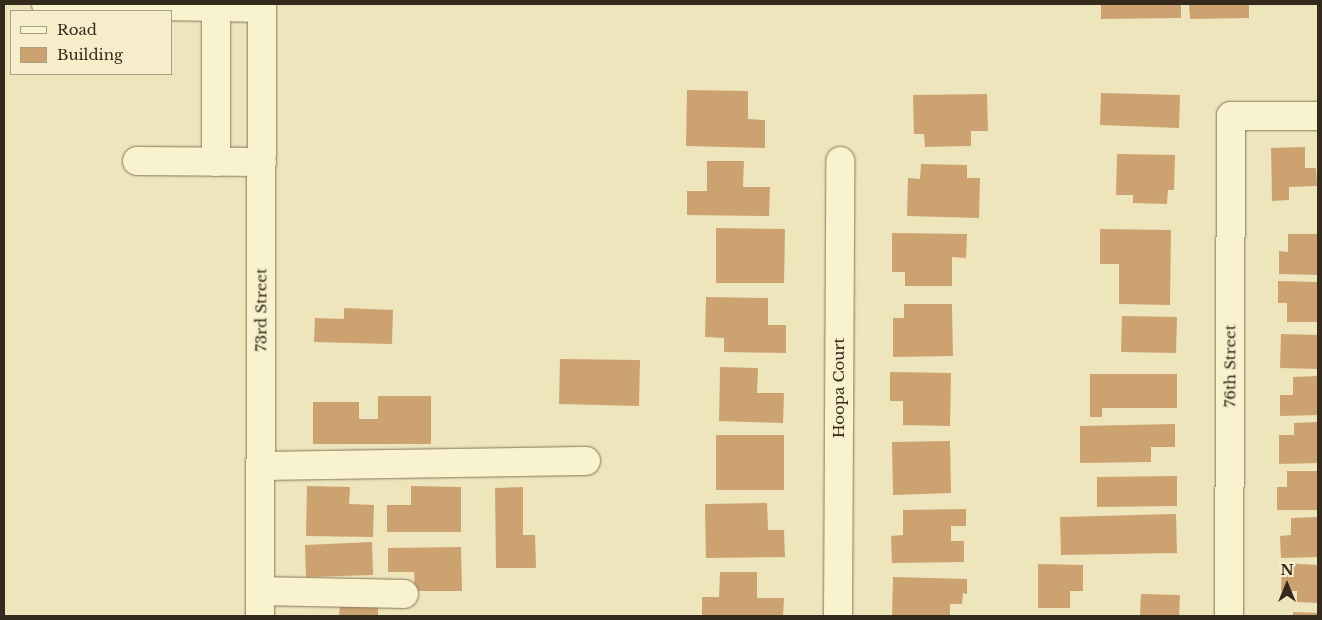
<!DOCTYPE html>
<style>
body{margin:0}
#map{position:relative;width:1322px;height:620px;overflow:hidden;background:#eee5bc;font-family:"Libre Baskerville",serif}
div>[style]{position:absolute}
.building>*{inset:0;background:#cda271}
.roads{filter:drop-shadow(0 0 1px #867555) drop-shadow(0 0 1px #867555)}
.minor>*{height:28px;margin:-14px;padding:0 14px;transform-origin:14px;border-radius:14px;background:#f9f2cf}
span{translate:-50% -50%;white-space:nowrap;text-align:center;line-height:1.15;-webkit-text-stroke:4px #f6eecb;paint-order:stroke}
.street-label{font-size:15px;color:#342a1b}
.frame{position:absolute;inset:0;border:5px solid #342a1b;pointer-events:none}
.legend{position:absolute;left:10px;top:10px;width:162px;height:65px;box-sizing:border-box;background:#f6eecb;border:1px solid #a8a085;margin:0;padding:6px 9px;list-style:none;font-size:15px;color:#342a1b}
.legend li{display:flex;align-items:center;gap:10px;height:25px}
.legend b{width:25px;border:1px solid #a8a085}
.north{position:absolute;left:1262px;top:560px;width:50px;height:50px;-webkit-text-stroke:4px #f6eecb;paint-order:stroke;rotate:0deg;font-size:14px;font-weight:700;line-height:20px;text-align:center;color:#342a1b}
.north::after{content:'';display:block;margin:auto;width:18px;height:22px;background:#342a1b;clip-path:polygon(50% 0,100% 100%,50% 72%,0 100%)}
</style>
<div id="map">
<div class="building">
<div style="clip-path:polygon(1101px 4px,1181px 4px,1181px 18px,1101px 19px)"></div>
<div style="clip-path:polygon(1189px 4px,1249px 4px,1249px 18px,1190px 19px)"></div>
<div style="clip-path:polygon(687px 90px,748px 91px,748px 119px,765px 120px,765px 148px,686px 146px)"></div>
<div style="clip-path:polygon(1101px 93px,1180px 95px,1179px 128px,1100px 125px)"></div>
<div style="clip-path:polygon(987px 94px,988px 131px,971px 131px,971px 146px,925px 147px,924px 134px,914px 134px,913px 95px)"></div>
<div style="clip-path:polygon(1305px 147px,1305px 168px,1316px 168px,1317px 186px,1289px 187px,1289px 200px,1272px 201px,1271px 148px)"></div>
<div style="clip-path:polygon(1117px 154px,1175px 155px,1174px 190px,1168px 190px,1167px 204px,1133px 203px,1133px 195px,1116px 195px)"></div>
<div style="clip-path:polygon(707px 161px,744px 161px,743px 187px,770px 187px,769px 216px,687px 215px,687px 191px,707px 191px)"></div>
<div style="clip-path:polygon(921px 164px,967px 165px,967px 178px,980px 178px,979px 218px,907px 216px,908px 178px,920px 179px)"></div>
<div style="clip-path:polygon(716px 228px,785px 229px,784px 283px,716px 283px)"></div>
<div style="clip-path:polygon(1100px 229px,1171px 230px,1170px 305px,1119px 304px,1119px 264px,1100px 264px)"></div>
<div style="clip-path:polygon(892px 233px,967px 234px,966px 258px,952px 257px,952px 286px,905px 286px,905px 272px,892px 272px)"></div>
<div style="clip-path:polygon(1288px 234px,1318px 234px,1318px 275px,1279px 274px,1279px 251px,1288px 252px)"></div>
<div style="clip-path:polygon(1278px 281px,1318px 282px,1318px 322px,1287px 322px,1287px 303px,1278px 303px)"></div>
<div style="clip-path:polygon(706px 297px,768px 298px,768px 325px,786px 325px,786px 353px,724px 352px,724px 338px,705px 337px)"></div>
<div style="clip-path:polygon(904px 304px,952px 304px,953px 356px,893px 357px,893px 318px,904px 318px)"></div>
<div style="clip-path:polygon(344px 308px,393px 310px,392px 344px,314px 342px,315px 318px,344px 319px)"></div>
<div style="clip-path:polygon(1122px 316px,1177px 317px,1176px 353px,1121px 352px)"></div>
<div style="clip-path:polygon(1281px 334px,1318px 335px,1318px 369px,1280px 368px)"></div>
<div style="clip-path:polygon(560px 359px,640px 360px,639px 406px,559px 404px)"></div>
<div style="clip-path:polygon(720px 367px,758px 368px,757px 393px,784px 393px,783px 423px,719px 421px)"></div>
<div style="clip-path:polygon(890px 372px,951px 373px,950px 426px,903px 425px,903px 401px,890px 401px)"></div>
<div style="clip-path:polygon(1090px 374px,1177px 374px,1177px 408px,1102px 408px,1102px 417px,1090px 417px)"></div>
<div style="clip-path:polygon(1318px 376px,1318px 415px,1280px 416px,1280px 395px,1293px 395px,1293px 377px)"></div>
<div style="clip-path:polygon(378px 396px,431px 396px,431px 444px,313px 444px,313px 402px,359px 402px,359px 419px,378px 419px)"></div>
<div style="clip-path:polygon(1318px 422px,1318px 463px,1279px 464px,1279px 435px,1294px 435px,1294px 423px)"></div>
<div style="clip-path:polygon(1175px 424px,1175px 447px,1151px 447px,1151px 462px,1080px 463px,1080px 426px)"></div>
<div style="clip-path:polygon(716px 435px,784px 435px,784px 490px,716px 490px)"></div>
<div style="clip-path:polygon(950px 441px,951px 493px,893px 495px,892px 442px)"></div>
<div style="clip-path:polygon(1287px 471px,1318px 471px,1318px 510px,1277px 510px,1277px 487px,1287px 487px)"></div>
<div style="clip-path:polygon(1177px 476px,1177px 506px,1097px 507px,1097px 477px)"></div>
<div style="clip-path:polygon(307px 486px,350px 487px,349px 504px,374px 505px,373px 537px,306px 536px)"></div>
<div style="clip-path:polygon(411px 486px,461px 487px,461px 532px,387px 532px,387px 505px,411px 505px)"></div>
<div style="clip-path:polygon(523px 487px,523px 535px,535px 535px,536px 568px,496px 568px,495px 488px)"></div>
<div style="clip-path:polygon(767px 503px,768px 530px,784px 530px,785px 557px,706px 558px,705px 504px)"></div>
<div style="clip-path:polygon(966px 509px,966px 526px,951px 526px,951px 541px,964px 541px,964px 562px,892px 563px,891px 536px,903px 535px,903px 510px)"></div>
<div style="clip-path:polygon(1176px 514px,1177px 553px,1061px 555px,1060px 517px)"></div>
<div style="clip-path:polygon(1318px 517px,1318px 557px,1281px 558px,1280px 536px,1291px 535px,1291px 518px)"></div>
<div style="clip-path:polygon(372px 542px,373px 575px,306px 577px,305px 545px)"></div>
<div style="clip-path:polygon(461px 547px,462px 591px,415px 591px,414px 572px,388px 572px,388px 548px)"></div>
<div style="clip-path:polygon(1282px 563px,1318px 565px,1318px 603px,1297px 602px,1297px 591px,1281px 591px)"></div>
<div style="clip-path:polygon(1038px 564px,1083px 565px,1083px 591px,1070px 591px,1070px 608px,1038px 608px)"></div>
<div style="clip-path:polygon(720px 572px,757px 572px,757px 598px,784px 598px,783px 616px,702px 616px,702px 597px,719px 597px)"></div>
<div style="clip-path:polygon(893px 577px,967px 579px,967px 594px,963px 593px,962px 604px,950px 604px,950px 616px,892px 616px)"></div>
<div style="clip-path:polygon(1141px 594px,1180px 595px,1179px 616px,1140px 616px)"></div>
<div style="clip-path:polygon(340px 606px,378px 607px,378px 616px,339px 616px)"></div>
<div style="clip-path:polygon(1293px 612px,1318px 613px,1318px 616px,1293px 616px)"></div>
</div>
<div class="roads">
<div class="minor">
<div style="left:46px;top:4px;width:170px;rotate:1deg"></div>
<div style="left:216px;top:7px;width:155px;rotate:90deg"></div>
<div style="left:216px;top:7px;width:46px;rotate:1.2deg"></div>
<div style="left:137px;top:161px;width:125px;rotate:0.5deg"></div>
<div style="left:261px;top:466px;width:325px;rotate:-0.9deg"></div>
<div style="left:260px;top:591px;width:144px;rotate:1.2deg"></div>
<div style="left:260px;top:616px;width:612px;rotate:-89.81deg"></div>
<div style="left:838px;top:616px;width:455px;rotate:-89.7deg"></div>
<div style="left:1229px;top:616px;width:500px;rotate:-89.77deg"></div>
<div style="left:1231px;top:116px;width:87px"></div>
</div>
</div>
<div class="street-label">
<span style="left:261px;top:310px;rotate:-90deg">73rd Street</span>
<span style="left:1230px;top:366px;rotate:-90deg">76th Street</span>
<span style="left:839px;top:388px;rotate:-90deg">Hoopa Court</span>
</div>
<div class="frame"></div>
<ul class="legend">
<li><b style="height:6px;background:#f9f2cf"></b>Road</li>
<li><b style="height:14px;background:#cda271"></b>Building</li>
</ul>
<div class="north">N</div>
</div>
